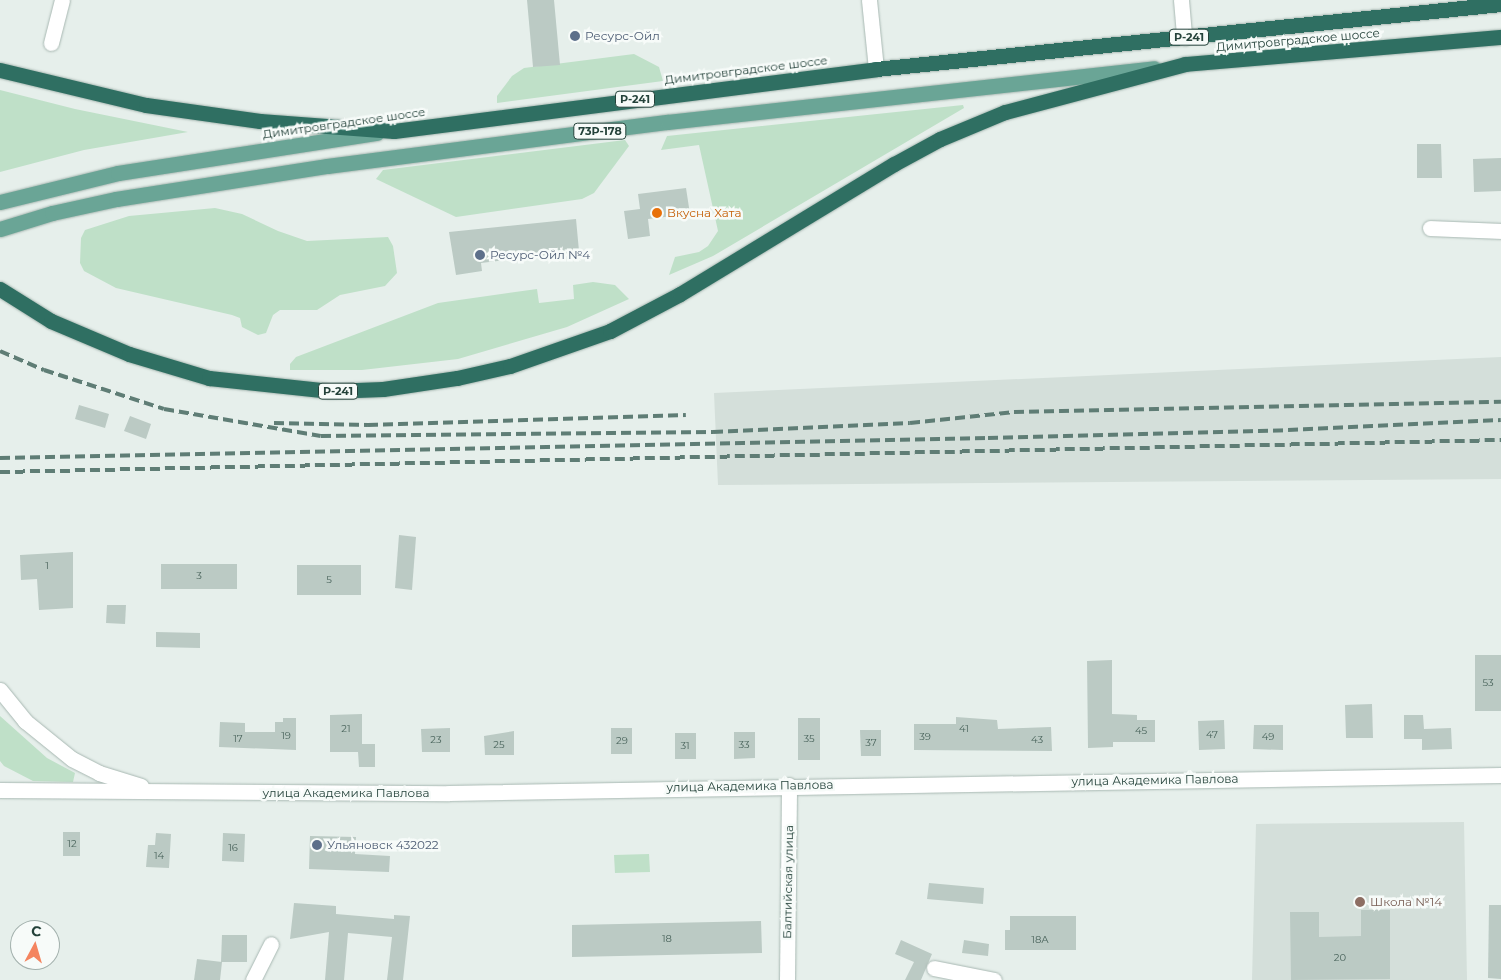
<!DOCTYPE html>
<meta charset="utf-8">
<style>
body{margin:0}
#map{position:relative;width:1501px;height:980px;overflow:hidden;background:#e6efeb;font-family:Montserrat,sans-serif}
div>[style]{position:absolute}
.built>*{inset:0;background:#d4dfda}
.green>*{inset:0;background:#bfe0c8}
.building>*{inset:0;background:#bbcac4}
.roads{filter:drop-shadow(0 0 1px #a8b8b2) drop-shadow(0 0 1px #a8b8b2)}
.minor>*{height:15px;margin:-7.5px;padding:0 7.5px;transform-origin:7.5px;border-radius:7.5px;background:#fff}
.major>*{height:15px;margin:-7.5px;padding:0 7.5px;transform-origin:7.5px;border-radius:7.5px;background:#6aa596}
.highway>*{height:15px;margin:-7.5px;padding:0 7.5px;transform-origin:7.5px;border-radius:7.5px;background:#2f6f62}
.rail>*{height:4px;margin-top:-2px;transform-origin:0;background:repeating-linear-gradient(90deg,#5f7d75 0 10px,transparent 0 15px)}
.dots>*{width:14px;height:14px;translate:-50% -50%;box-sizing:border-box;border:2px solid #f7fbf9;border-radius:50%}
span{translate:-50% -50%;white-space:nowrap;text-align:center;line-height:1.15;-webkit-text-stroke:5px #f7fbf9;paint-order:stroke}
.number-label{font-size:10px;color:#4a645c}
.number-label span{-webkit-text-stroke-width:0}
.shield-label span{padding:1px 4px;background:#f7fbf9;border:1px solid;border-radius:4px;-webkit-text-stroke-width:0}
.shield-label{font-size:11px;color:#24423a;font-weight:700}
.service-label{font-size:12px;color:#4e5e75}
.left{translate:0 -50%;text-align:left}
.street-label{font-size:12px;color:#24423a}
.food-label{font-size:12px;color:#c56008}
.education-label{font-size:12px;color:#785e54}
.north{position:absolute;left:10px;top:920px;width:50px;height:50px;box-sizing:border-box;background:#f7fbf9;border:1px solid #a3b1ad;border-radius:50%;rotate:6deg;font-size:14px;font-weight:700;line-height:20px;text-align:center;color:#24423a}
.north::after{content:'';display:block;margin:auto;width:18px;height:22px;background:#f4845f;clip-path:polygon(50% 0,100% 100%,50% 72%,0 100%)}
</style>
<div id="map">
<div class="built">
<div style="clip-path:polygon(1501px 357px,1501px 479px,718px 485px,714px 393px)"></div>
<div style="clip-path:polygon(1464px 822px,1467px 980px,1252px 980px,1256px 824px)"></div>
</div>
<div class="green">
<div style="clip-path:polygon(634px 54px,659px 67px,663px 81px,497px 103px,497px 96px,512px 76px,524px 68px)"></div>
<div style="clip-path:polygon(0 90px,75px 109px,188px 132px,84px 150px,0 172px)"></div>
<div style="clip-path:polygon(963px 105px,964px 108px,713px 256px,669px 275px,675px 257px,699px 252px,708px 246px,718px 231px,699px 145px,661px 150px,667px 136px)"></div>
<div style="clip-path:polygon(625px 140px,629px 146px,594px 193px,582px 199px,456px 217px,376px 179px,383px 170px)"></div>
<div style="clip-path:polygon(215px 208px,242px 214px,278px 231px,307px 241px,388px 237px,393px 246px,397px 273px,385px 286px,340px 295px,317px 310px,280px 310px,273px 315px,266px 333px,258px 335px,242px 327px,240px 318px,232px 315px,116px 288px,84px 271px,80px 263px,81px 238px,85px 230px,129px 216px)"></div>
<div style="clip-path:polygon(593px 282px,615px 285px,629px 299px,567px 327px,458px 359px,362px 370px,290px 370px,290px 364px,296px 357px,438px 303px,537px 289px,539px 303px,574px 299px,573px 285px)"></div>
<div style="clip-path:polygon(0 716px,47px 758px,75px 773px,73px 782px,33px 781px,4px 766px,0 761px)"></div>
<div style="clip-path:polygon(649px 854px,650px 872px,615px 873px,614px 855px)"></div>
</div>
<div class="building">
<div style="clip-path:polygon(527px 0,554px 0,560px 65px,533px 67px)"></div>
<div style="clip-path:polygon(1417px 144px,1441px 144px,1442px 178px,1417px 178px)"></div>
<div style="clip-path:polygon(1501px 158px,1501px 191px,1474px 192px,1473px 159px)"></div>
<div style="clip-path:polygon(686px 188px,690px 214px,648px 219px,650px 236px,628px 239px,624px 211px,640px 209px,638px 194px)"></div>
<div style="clip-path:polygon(576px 219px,579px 251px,481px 263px,482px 271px,456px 275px,449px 232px)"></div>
<div style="clip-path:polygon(79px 405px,109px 414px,105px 428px,75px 419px)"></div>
<div style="clip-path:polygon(130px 416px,151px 424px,146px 439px,124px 431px)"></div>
<div style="clip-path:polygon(399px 535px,416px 537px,412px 590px,395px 588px)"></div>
<div style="clip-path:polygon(73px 552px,73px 608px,39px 610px,37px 579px,21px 580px,20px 555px)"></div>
<div style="clip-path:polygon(161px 564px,237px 564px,237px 589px,161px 589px)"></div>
<div style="clip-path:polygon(297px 565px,361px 565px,361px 595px,297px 595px)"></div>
<div style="clip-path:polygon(107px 605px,126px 605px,125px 624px,106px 623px)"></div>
<div style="clip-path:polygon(156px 632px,200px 633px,200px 648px,156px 647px)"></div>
<div style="clip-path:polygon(1475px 655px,1501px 655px,1501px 711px,1475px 711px)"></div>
<div style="clip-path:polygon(1112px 660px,1112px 714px,1137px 715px,1137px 720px,1155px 720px,1155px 742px,1113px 742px,1113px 747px,1088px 748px,1087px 661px)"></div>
<div style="clip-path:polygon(1372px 704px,1373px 738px,1346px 738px,1345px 705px)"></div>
<div style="clip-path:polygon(362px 714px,362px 744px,375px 744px,375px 767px,359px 767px,358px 752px,330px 752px,330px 715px)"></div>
<div style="clip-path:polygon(1404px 715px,1423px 715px,1424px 729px,1451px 728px,1452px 749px,1422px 750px,1422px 739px,1404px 739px)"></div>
<div style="clip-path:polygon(956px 717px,997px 720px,998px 729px,1051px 727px,1052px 751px,914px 750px,914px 724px,956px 724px)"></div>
<div style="clip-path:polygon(283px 718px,296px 718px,296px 750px,219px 747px,220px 722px,245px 723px,245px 732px,275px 732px,275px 722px,283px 722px)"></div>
<div style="clip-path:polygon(798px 718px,820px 718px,820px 760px,798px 760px)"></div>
<div style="clip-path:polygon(1224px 720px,1225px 749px,1199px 750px,1198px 721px)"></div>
<div style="clip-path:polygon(1254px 725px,1283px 725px,1283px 750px,1253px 749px)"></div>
<div style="clip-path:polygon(450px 728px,450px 752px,422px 752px,421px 729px)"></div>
<div style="clip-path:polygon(611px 728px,632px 728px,632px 754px,611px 754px)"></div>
<div style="clip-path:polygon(860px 730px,881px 730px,881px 756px,861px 756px)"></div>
<div style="clip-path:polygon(514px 731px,514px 755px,485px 755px,484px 736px)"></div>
<div style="clip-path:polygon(734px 732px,755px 732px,755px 758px,734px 759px)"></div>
<div style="clip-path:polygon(675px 733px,696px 733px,696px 759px,675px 759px)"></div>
<div style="clip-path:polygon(63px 832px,80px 832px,80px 856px,63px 856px)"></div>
<div style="clip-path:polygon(156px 833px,171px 834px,169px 868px,146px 867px,148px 845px,155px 845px)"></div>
<div style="clip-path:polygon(223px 833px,245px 834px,244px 862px,222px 861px)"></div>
<div style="clip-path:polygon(310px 836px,356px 837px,355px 854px,390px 856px,389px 872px,309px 869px)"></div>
<div style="clip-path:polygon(929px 883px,984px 888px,983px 904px,927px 899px)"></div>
<div style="clip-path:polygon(294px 903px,336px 906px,336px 914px,394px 919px,394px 915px,410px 916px,403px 980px,387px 980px,392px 937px,348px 933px,344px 980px,325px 980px,329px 932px,290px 939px)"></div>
<div style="clip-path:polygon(1489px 905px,1501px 905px,1501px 979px,1488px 978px)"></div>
<div style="clip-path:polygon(1361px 910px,1390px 910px,1390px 979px,1291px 980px,1290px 912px,1319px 912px,1319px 937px,1361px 936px)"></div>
<div style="clip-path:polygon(1010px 916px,1076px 916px,1076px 950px,1005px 950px,1005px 930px,1010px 930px)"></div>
<div style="clip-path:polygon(761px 921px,762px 953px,572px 957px,572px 925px)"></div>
<div style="clip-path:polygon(222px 935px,247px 935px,247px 962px,221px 962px)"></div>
<div style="clip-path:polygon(901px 940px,932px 954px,921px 980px,905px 980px,914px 962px,895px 954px)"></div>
<div style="clip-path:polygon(964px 940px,989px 944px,988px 956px,962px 953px)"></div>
<div style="clip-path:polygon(197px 959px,222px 962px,220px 980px,194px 980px)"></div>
</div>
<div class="roads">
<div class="minor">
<div style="left:869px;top:0;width:69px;rotate:84.2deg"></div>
<div style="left:1181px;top:0;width:38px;rotate:85deg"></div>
<div style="left:51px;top:43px;width:44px;rotate:-75.7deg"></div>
<div style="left:1430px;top:228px;width:71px;rotate:2.4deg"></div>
<div style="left:0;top:690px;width:40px;rotate:51deg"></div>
<div style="left:25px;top:721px;width:60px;rotate:39deg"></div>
<div style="left:72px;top:759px;width:30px;rotate:27deg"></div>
<div style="left:99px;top:773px;width:44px;rotate:17.2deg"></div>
<div style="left:0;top:790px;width:449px;rotate:0.4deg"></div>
<div style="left:449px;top:793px;width:1052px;rotate:-0.98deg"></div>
<div style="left:934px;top:968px;width:61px;rotate:11.3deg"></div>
<div style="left:253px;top:980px;width:40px;rotate:-63.4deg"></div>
<div style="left:787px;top:980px;width:195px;rotate:-89.4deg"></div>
</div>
<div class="major">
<div style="left:0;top:202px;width:122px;rotate:-13.8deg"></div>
<div style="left:118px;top:173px;width:262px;rotate:-8.8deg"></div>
<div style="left:0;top:229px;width:54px;rotate:-17.1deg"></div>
<div style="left:52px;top:213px;width:66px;rotate:-12.3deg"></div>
<div style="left:116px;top:199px;width:214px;rotate:-8.9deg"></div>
<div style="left:327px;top:166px;width:344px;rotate:-7.4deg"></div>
<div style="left:668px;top:122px;width:489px;rotate:-6.3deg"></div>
</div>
<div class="highway">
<div style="left:0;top:70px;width:150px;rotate:13.5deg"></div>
<div style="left:146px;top:105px;width:115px;rotate:8deg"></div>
<div style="left:260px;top:121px;width:134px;rotate:4.3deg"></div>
<div style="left:394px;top:131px;width:486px;rotate:-7.3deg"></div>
<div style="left:876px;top:69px;width:628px;rotate:-5.94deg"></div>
<div style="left:0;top:289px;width:60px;rotate:32.1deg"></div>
<div style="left:51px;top:321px;width:85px;rotate:22.9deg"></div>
<div style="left:129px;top:354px;width:84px;rotate:16.7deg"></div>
<div style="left:209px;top:378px;width:122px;rotate:6.1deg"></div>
<div style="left:330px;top:391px;width:53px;rotate:-2.2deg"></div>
<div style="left:383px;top:389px;width:75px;rotate:-8.5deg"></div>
<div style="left:457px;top:378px;width:54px;rotate:-12.8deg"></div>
<div style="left:510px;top:366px;width:106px;rotate:-19.3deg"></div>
<div style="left:610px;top:331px;width:79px;rotate:-27.9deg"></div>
<div style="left:680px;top:294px;width:250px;rotate:-31.3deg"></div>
<div style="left:894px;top:164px;width:52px;rotate:-28.5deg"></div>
<div style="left:940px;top:139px;width:70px;rotate:-22.6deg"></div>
<div style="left:1005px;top:112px;width:186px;rotate:-14.9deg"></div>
<div style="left:1185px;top:64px;width:317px;rotate:-4.9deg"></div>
</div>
</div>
<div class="rail">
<div style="left:0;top:351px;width:48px;rotate:23.4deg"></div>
<div style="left:44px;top:370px;width:126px;rotate:18deg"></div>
<div style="left:164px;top:409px;width:159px;rotate:9.8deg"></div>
<div style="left:321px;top:436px;width:392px;rotate:-0.6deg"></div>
<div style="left:713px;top:432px;width:197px;rotate:-2.6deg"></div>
<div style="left:910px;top:423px;width:105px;rotate:-6deg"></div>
<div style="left:1014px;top:412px;width:487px;rotate:-1.2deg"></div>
<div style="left:274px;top:423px;width:94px;rotate:1.2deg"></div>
<div style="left:368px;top:425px;width:318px;rotate:-1.8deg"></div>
<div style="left:0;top:458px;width:988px;rotate:-1.16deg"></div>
<div style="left:988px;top:438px;width:300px;rotate:-1.5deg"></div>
<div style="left:1288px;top:430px;width:213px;rotate:-2.7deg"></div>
<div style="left:0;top:472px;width:1501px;rotate:-1.22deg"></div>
</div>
<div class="dots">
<div style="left:575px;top:36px;background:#5c6f8a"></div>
<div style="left:657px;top:213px;background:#e8710a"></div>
<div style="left:480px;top:255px;background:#5c6f8a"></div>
<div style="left:317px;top:845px;background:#5c6f8a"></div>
<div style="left:1360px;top:902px;background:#8d6e63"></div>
</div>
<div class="number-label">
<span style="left:47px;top:566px">1</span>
<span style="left:199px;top:576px">3</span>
<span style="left:329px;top:580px">5</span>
<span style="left:1488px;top:683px">53</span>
<span style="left:346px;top:729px">21</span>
<span style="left:964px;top:729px">41</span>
<span style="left:1141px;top:731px">45</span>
<span style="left:1212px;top:735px">47</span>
<span style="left:286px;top:736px">19</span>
<span style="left:925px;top:737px">39</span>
<span style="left:1268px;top:737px">49</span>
<span style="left:238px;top:739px">17</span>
<span style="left:809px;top:739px">35</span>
<span style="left:436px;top:740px">23</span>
<span style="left:1037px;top:740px">43</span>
<span style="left:622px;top:741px">29</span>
<span style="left:871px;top:743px">37</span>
<span style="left:499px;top:745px">25</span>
<span style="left:744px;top:745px">33</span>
<span style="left:685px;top:746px">31</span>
<span style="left:72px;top:844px">12</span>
<span style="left:233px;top:848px">16</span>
<span style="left:159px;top:856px">14</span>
<span style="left:667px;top:939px">18</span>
<span style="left:1040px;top:940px">18А</span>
<span style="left:1340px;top:958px">20</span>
</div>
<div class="shield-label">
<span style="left:1189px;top:37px">Р-241</span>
<span style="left:635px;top:99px">Р-241</span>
<span style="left:600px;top:131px">73Р-178</span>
<span style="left:338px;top:391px">Р-241</span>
</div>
<div class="service-label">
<span class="left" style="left:585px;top:36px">Ресурс-Ойл</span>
<span class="left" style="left:490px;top:255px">Ресурс-Ойл №4</span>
<span class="left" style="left:327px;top:845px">Ульяновск 432022</span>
</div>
<div class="street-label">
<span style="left:1298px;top:40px;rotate:-5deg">Димитровградское шоссе</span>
<span style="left:746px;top:70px;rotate:-7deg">Димитровградское шоссе</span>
<span style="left:344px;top:123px;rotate:-8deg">Димитровградское шоссе</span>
<span style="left:1155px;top:780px;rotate:-1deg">улица Академика Павлова</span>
<span style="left:750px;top:786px;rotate:-1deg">улица Академика Павлова</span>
<span style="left:346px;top:793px">улица Академика Павлова</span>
<span style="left:788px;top:882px;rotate:-89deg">Балтийская улица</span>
</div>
<div class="food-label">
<span class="left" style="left:667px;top:213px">Вкусна Хата</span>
</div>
<div class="education-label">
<span class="left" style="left:1370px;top:902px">Школа №14</span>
</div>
<div class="north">С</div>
</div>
